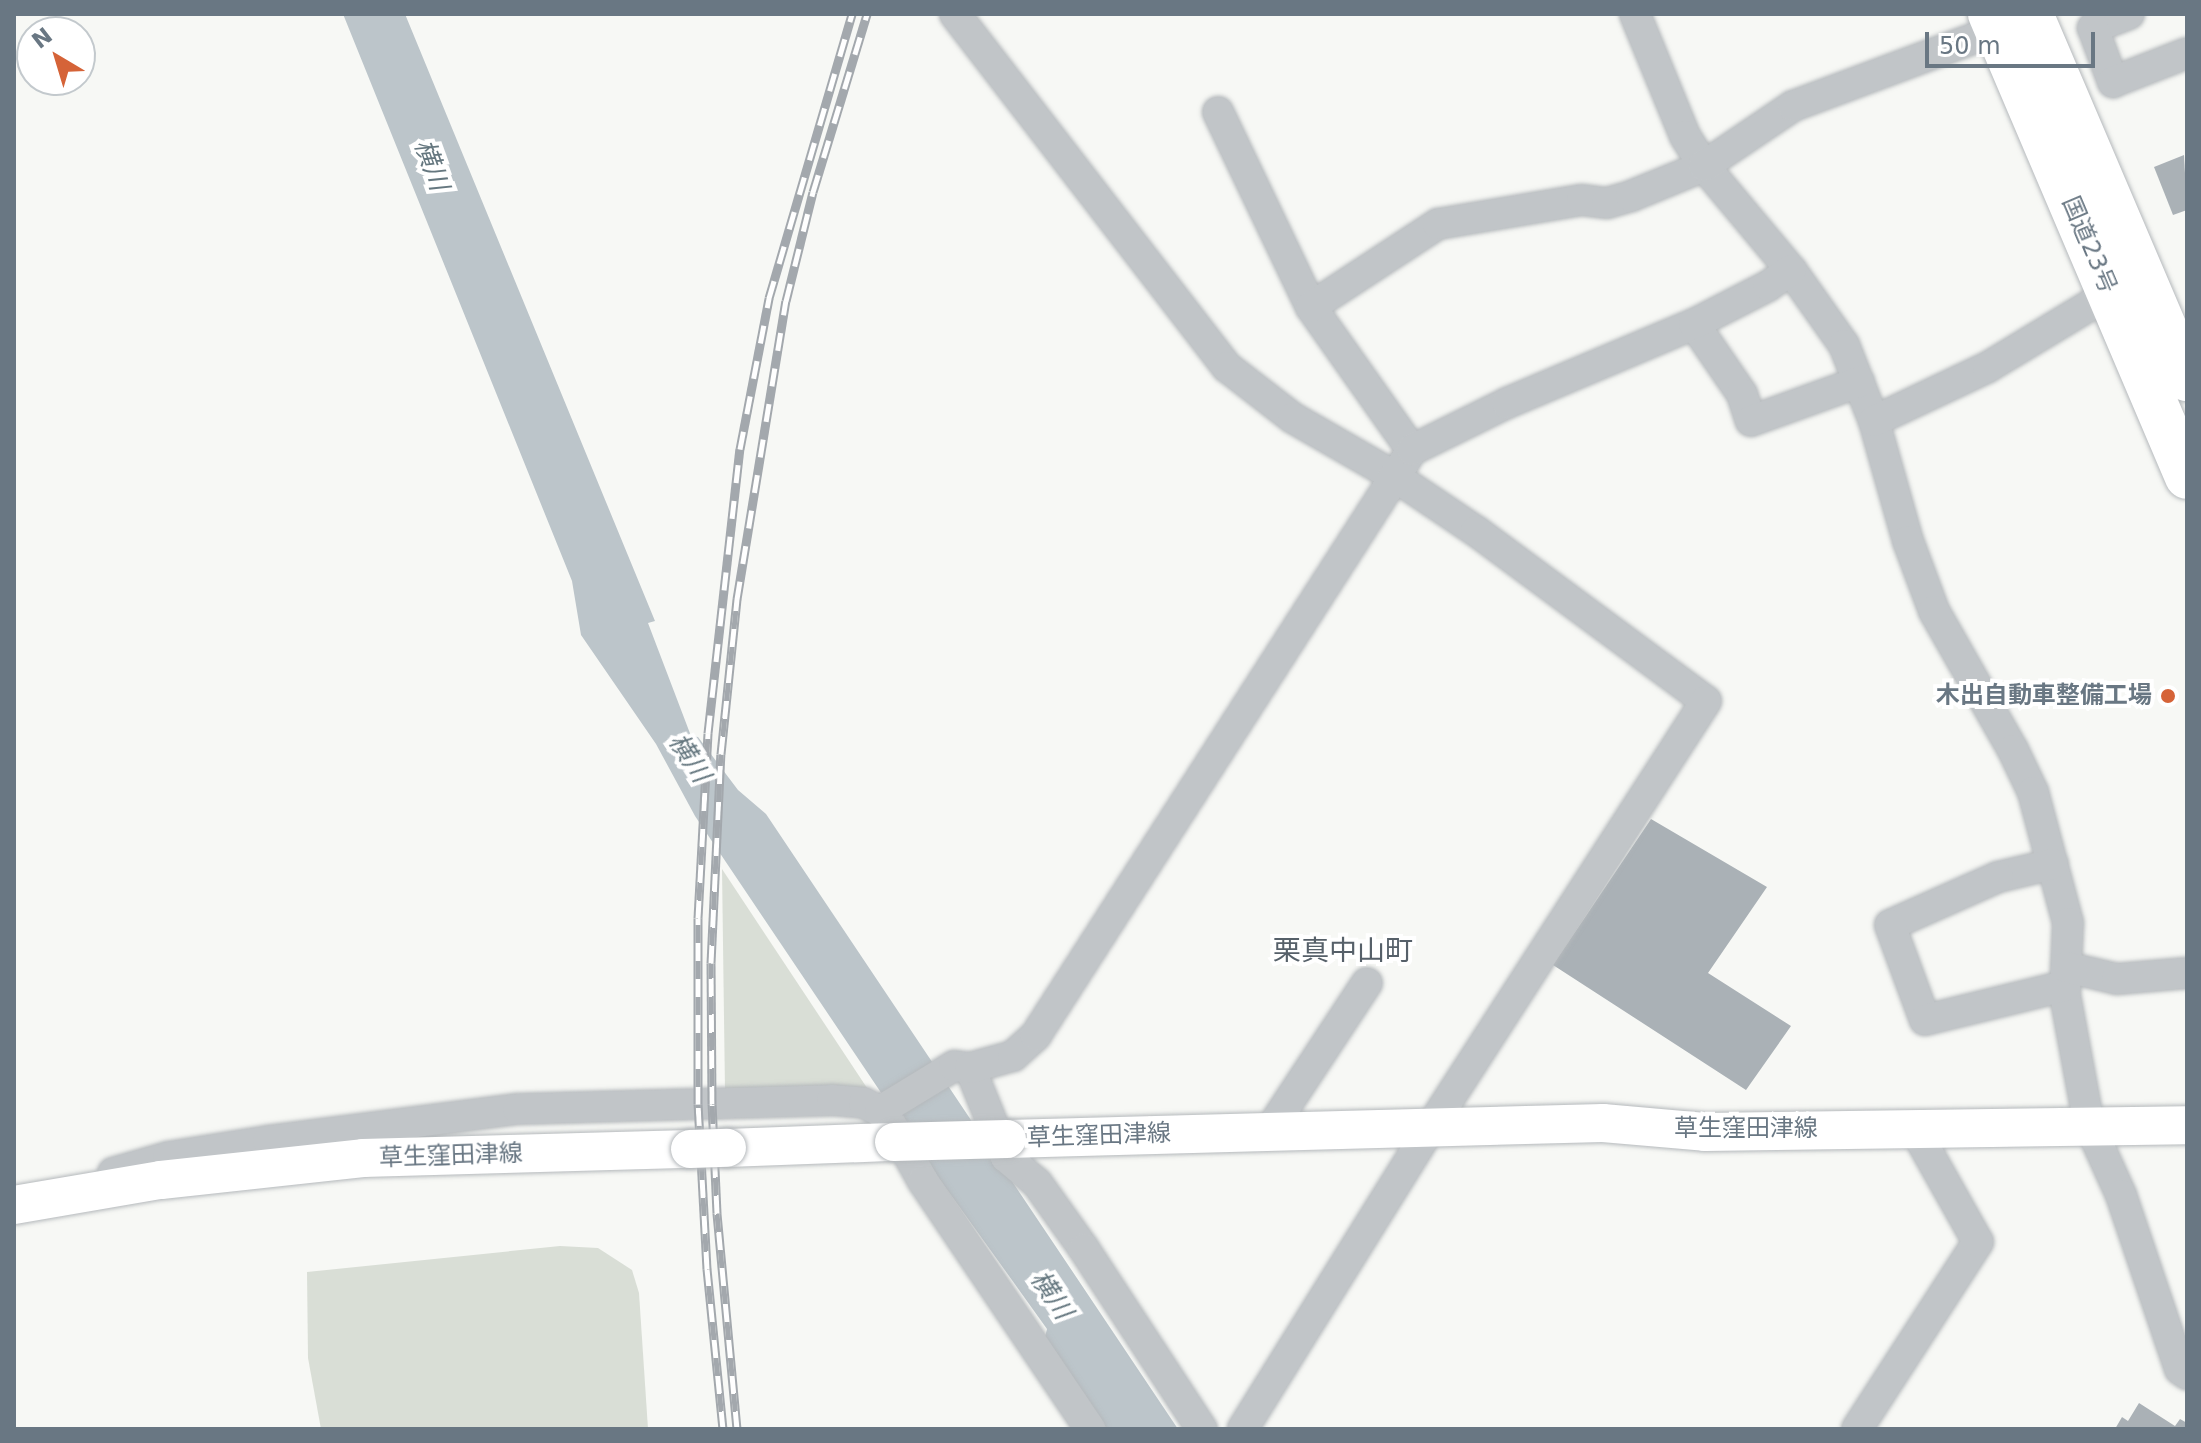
<!DOCTYPE html>
<meta charset="utf-8">
<style>
body{margin:0}
#map{position:relative;width:2201px;height:1443px;overflow:hidden;background:#f7f8f5;font-family:"DejaVu Sans","Noto Sans JP",sans-serif}
div>[style]{position:absolute}
.green>*{inset:0;background:#d9ded6}
.water>*{inset:0;background:#bcc5ca}
.building>*{inset:0;background:#aab1b6}
.roads{filter:drop-shadow(0 0 2px #b5b9bc) drop-shadow(0 0 2px #b5b9bc)}
.minor>*{height:30px;margin:-15px;padding:0 15px;transform-origin:15px;border-radius:15px;background:#c1c5c8}
.major>*{height:38px;margin:-19px;padding:0 19px;transform-origin:19px;border-radius:19px;background:#fff}
.highway>*{height:44px;margin:-22px;padding:0 22px;transform-origin:22px;border-radius:22px;background:#fff}
.rail>*{height:9px;margin-top:-4.5px;transform-origin:0;background:repeating-linear-gradient(90deg,#fff 0 18px,#a3a8ad 0 36px);box-sizing:border-box;border-block:2px solid #a3a8ad}
.bridges{filter:drop-shadow(0 0 2px #b5b9bc) drop-shadow(0 0 2px #b5b9bc)}
.major-bridge>*{height:38px;margin:-19px;padding:0 19px;transform-origin:19px;border-radius:19px;background:#fff}
.dots>*{width:22px;height:22px;translate:-50% -50%;box-sizing:border-box;border:4px solid #fff;border-radius:50%}
span{translate:-50% -50%;white-space:nowrap;text-align:center;line-height:1.15;-webkit-text-stroke:8px #fff;paint-order:stroke}
.street-label{font-size:24px;color:#697783}
.poi-label{font-size:24px;color:#697783;font-weight:700}
.right{translate:-100% -50%;text-align:right}
.water-label{font-size:26px;color:#65777f;font-style:italic}
.quarter-label{font-size:28px;color:#566069}
.frame{position:absolute;inset:0;border:16px solid #697783;pointer-events:none}
.north{position:absolute;left:16px;top:16px;width:80px;height:80px;box-sizing:border-box;background:#fff;border:2px solid #c3c9cd;border-radius:50%;rotate:322deg;font-size:22px;font-weight:700;line-height:32px;text-align:center;color:#697783}
.north::after{content:'';display:block;margin:auto;width:28px;height:36px;background:#d56338;clip-path:polygon(50% 0,100% 100%,50% 72%,0 100%)}
.scale{position:absolute;left:1925px;top:32px;width:170px;height:36px;box-sizing:border-box;border:4px solid #697783;border-top:0;padding-left:10px;font-size:24px;line-height:28px;white-space:nowrap;color:#697783;-webkit-text-stroke:6px #fff;paint-order:stroke}
</style>
<div id="map">
<div class="green">
<div style="clip-path:polygon(722px 869px,875px 1100px,725px 1091px)"></div>
<div style="clip-path:polygon(560px 1246px,598px 1248px,632px 1270px,639px 1293px,648px 1429px,321px 1429px,308px 1358px,307px 1272px)"></div>
</div>
<div class="water">
<div style="clip-path:polygon(343px 14px,405px 14px,655px 621px,648px 623px,691px 736px,698px 737px,738px 790px,766px 814px,1178px 1429px,1109px 1429px,1101px 1424px,1044px 1341px,1047px 1329px,933px 1170px,695px 816px,656px 744px,581px 635px,572px 581px)"></div>
</div>
<div class="building">
<div style="clip-path:polygon(2184px 155px,2187px 210px,2173px 215px,2154px 167px)"></div>
<div style="clip-path:polygon(1651px 819px,1767px 887px,1708px 973px,1791px 1026px,1746px 1090px,1553px 965px)"></div>
<div style="clip-path:polygon(2139px 1403px,2175px 1426px,2180px 1419px,2187px 1423px,2187px 1429px,2115px 1429px,2122px 1417px,2128px 1421px)"></div>
</div>
<div class="roads">
<div class="minor">
<div style="left:955px;top:14px;width:446px;rotate:52.4deg"></div>
<div style="left:1227px;top:367px;width:83px;rotate:37.7deg"></div>
<div style="left:1293px;top:418px;width:116px;rotate:29.9deg"></div>
<div style="left:1394px;top:476px;width:99px;rotate:33.9deg"></div>
<div style="left:1476px;top:531px;width:286px;rotate:36.5deg"></div>
<div style="left:1706px;top:701px;width:505px;rotate:122.87deg"></div>
<div style="left:1432px;top:1125px;width:358px;rotate:121.9deg"></div>
<div style="left:1635px;top:14px;width:132px;rotate:67.7deg"></div>
<div style="left:1685px;top:136px;width:36px;rotate:58deg"></div>
<div style="left:1704px;top:166px;width:136px;rotate:50.1deg"></div>
<div style="left:1791px;top:270px;width:92px;rotate:54.8deg"></div>
<div style="left:1844px;top:345px;width:82px;rotate:68.5deg"></div>
<div style="left:1874px;top:421px;width:125px;rotate:74.2deg"></div>
<div style="left:1908px;top:541px;width:75px;rotate:69.6deg"></div>
<div style="left:1934px;top:611px;width:160px;rotate:60.4deg"></div>
<div style="left:2013px;top:750px;width:47px;rotate:64.5deg"></div>
<div style="left:2033px;top:792px;width:136px;rotate:75deg"></div>
<div style="left:2068px;top:923px;width:72px;rotate:92.4deg"></div>
<div style="left:2065px;top:995px;width:131px;rotate:79.5deg"></div>
<div style="left:2089px;top:1124px;width:78px;rotate:65.7deg"></div>
<div style="left:2121px;top:1195px;width:184px;rotate:71.3deg"></div>
<div style="left:2180px;top:1369px;width:9px;rotate:36deg"></div>
<div style="left:2129px;top:14px;width:39px;rotate:159deg"></div>
<div style="left:2093px;top:28px;width:58px;rotate:69.7deg"></div>
<div style="left:2113px;top:82px;width:79px;rotate:-21.4deg"></div>
<div style="left:1218px;top:112px;width:216px;rotate:64.5deg"></div>
<div style="left:1311px;top:307px;width:175px;rotate:54.8deg"></div>
<div style="left:1311px;top:307px;width:152px;rotate:-33.2deg"></div>
<div style="left:1438px;top:224px;width:146px;rotate:-9.5deg"></div>
<div style="left:1582px;top:200px;width:25px;rotate:7deg"></div>
<div style="left:1607px;top:203px;width:25px;rotate:-16deg"></div>
<div style="left:1631px;top:196px;width:79px;rotate:-22.3deg"></div>
<div style="left:1704px;top:166px;width:107px;rotate:-34deg"></div>
<div style="left:1793px;top:106px;width:200px;rotate:-20.5deg"></div>
<div style="left:1694px;top:324px;width:85px;rotate:55.6deg"></div>
<div style="left:1742px;top:394px;width:28px;rotate:72deg"></div>
<div style="left:1751px;top:421px;width:115px;rotate:-19.9deg"></div>
<div style="left:1874px;top:421px;width:126px;rotate:-25.3deg"></div>
<div style="left:1988px;top:367px;width:122px;rotate:-31.2deg"></div>
<div style="left:2053px;top:864px;width:57px;rotate:166.7deg"></div>
<div style="left:1998px;top:877px;width:118px;rotate:156deg"></div>
<div style="left:1890px;top:925px;width:101px;rotate:69.8deg"></div>
<div style="left:1925px;top:1020px;width:144px;rotate:-13.7deg"></div>
<div style="left:2066px;top:967px;width:52px;rotate:13.2deg"></div>
<div style="left:2117px;top:979px;width:70px;rotate:-4.9deg"></div>
<div style="left:970px;top:1068px;width:96px;rotate:68deg"></div>
<div style="left:1006px;top:1157px;width:40px;rotate:40deg"></div>
<div style="left:1037px;top:1183px;width:81px;rotate:54.5deg"></div>
<div style="left:1084px;top:1249px;width:215px;rotate:56.8deg"></div>
<div style="left:892px;top:1126px;width:63px;rotate:60.6deg"></div>
<div style="left:923px;top:1181px;width:299px;rotate:56deg"></div>
<div style="left:1270px;top:1130px;width:176px;rotate:-56.6deg"></div>
<div style="left:113px;top:1173px;width:57px;rotate:-16.2deg"></div>
<div style="left:168px;top:1157px;width:101px;rotate:-9.1deg"></div>
<div style="left:268px;top:1141px;width:252px;rotate:-7.3deg"></div>
<div style="left:518px;top:1109px;width:314px;rotate:-1.6deg"></div>
<div style="left:832px;top:1100px;width:32px;rotate:5deg"></div>
<div style="left:864px;top:1103px;width:18px;rotate:27deg"></div>
<div style="left:880px;top:1111px;width:87px;rotate:-31.3deg"></div>
<div style="left:954px;top:1066px;width:16px;rotate:7deg"></div>
<div style="left:970px;top:1068px;width:45px;rotate:-15.6deg"></div>
<div style="left:1013px;top:1056px;width:31px;rotate:-42deg"></div>
<div style="left:1036px;top:1035px;width:695px;rotate:-57.27deg"></div>
<div style="left:1412px;top:450px;width:106px;rotate:-26.3deg"></div>
<div style="left:1507px;top:403px;width:203px;rotate:-22.9deg"></div>
<div style="left:1694px;top:324px;width:83px;rotate:-27.2deg"></div>
<div style="left:1768px;top:286px;width:28px;rotate:-35deg"></div>
<div style="left:1857px;top:1429px;width:223px;rotate:-57.1deg"></div>
<div style="left:1978px;top:1242px;width:131px;rotate:-119.3deg"></div>
</div>
<div class="major">
<div style="left:1007px;top:1139px;width:596px;rotate:-1.54deg"></div>
<div style="left:1603px;top:1123px;width:102px;rotate:5deg"></div>
<div style="left:1705px;top:1132px;width:482px;rotate:-0.8deg"></div>
<div style="left:727px;top:1148px;width:167px;rotate:-2.1deg"></div>
<div style="left:14px;top:1205px;width:149px;rotate:-9.7deg"></div>
<div style="left:161px;top:1180px;width:203px;rotate:-6.2deg"></div>
<div style="left:363px;top:1158px;width:327px;rotate:-1.6deg"></div>
</div>
<div class="highway">
<div style="left:1990px;top:14px;width:503px;rotate:66.95deg"></div>
<div style="left:2031px;top:14px;width:397px;rotate:66.9deg"></div>
</div>
</div>
<div class="rail">
<div style="left:723px;top:1429px;width:161px;rotate:-95.7deg"></div>
<div style="left:707px;top:1269px;width:165px;rotate:-93.1deg"></div>
<div style="left:698px;top:1104px;width:186px;rotate:-90deg"></div>
<div style="left:698px;top:918px;width:185px;rotate:-86.9deg"></div>
<div style="left:708px;top:733px;width:286px;rotate:-83.6deg"></div>
<div style="left:740px;top:449px;width:154px;rotate:-79.1deg"></div>
<div style="left:769px;top:298px;width:296px;rotate:-73.7deg"></div>
<div style="left:737px;top:1429px;width:217px;rotate:-95.3deg"></div>
<div style="left:717px;top:1213px;width:109px;rotate:-92.6deg"></div>
<div style="left:712px;top:1104px;width:141px;rotate:-90.4deg"></div>
<div style="left:711px;top:963px;width:209px;rotate:-87.3deg"></div>
<div style="left:721px;top:754px;width:156px;rotate:-84.1deg"></div>
<div style="left:737px;top:599px;width:302px;rotate:-80.7deg"></div>
<div style="left:786px;top:301px;width:112px;rotate:-76.1deg"></div>
<div style="left:813px;top:192px;width:186px;rotate:-73.1deg"></div>
</div>
<div class="bridges">
<div class="major-bridge">
<div style="left:894px;top:1142px;width:113px;rotate:-1.5deg"></div>
<div style="left:690px;top:1149px;width:37px;rotate:-2deg"></div>
</div>
</div>
<div class="dots">
<div style="left:2168px;top:696px;background:#d56338"></div>
</div>
<div class="street-label">
<span style="left:2089px;top:245px;rotate:67deg">国道23号</span>
<span style="left:1746px;top:1129px">草生窪田津線</span>
<span style="left:1099px;top:1136px;rotate:-2deg">草生窪田津線</span>
<span style="left:451px;top:1156px;rotate:-2deg">草生窪田津線</span>
</div>
<div class="poi-label">
<span class="right" style="left:2152px;top:696px">木出自動車整備工場</span>
</div>
<div class="water-label">
<span style="left:431px;top:165px;rotate:70deg">横川</span>
<span style="left:689px;top:758px;rotate:57deg">横川</span>
<span style="left:1051px;top:1295px;rotate:56deg">横川</span>
</div>
<div class="quarter-label">
<span style="left:1343px;top:951px">栗真中山町</span>
</div>
<div class="frame"></div>
<div class="north">N</div>
<div class="scale">50 m</div>
</div>
